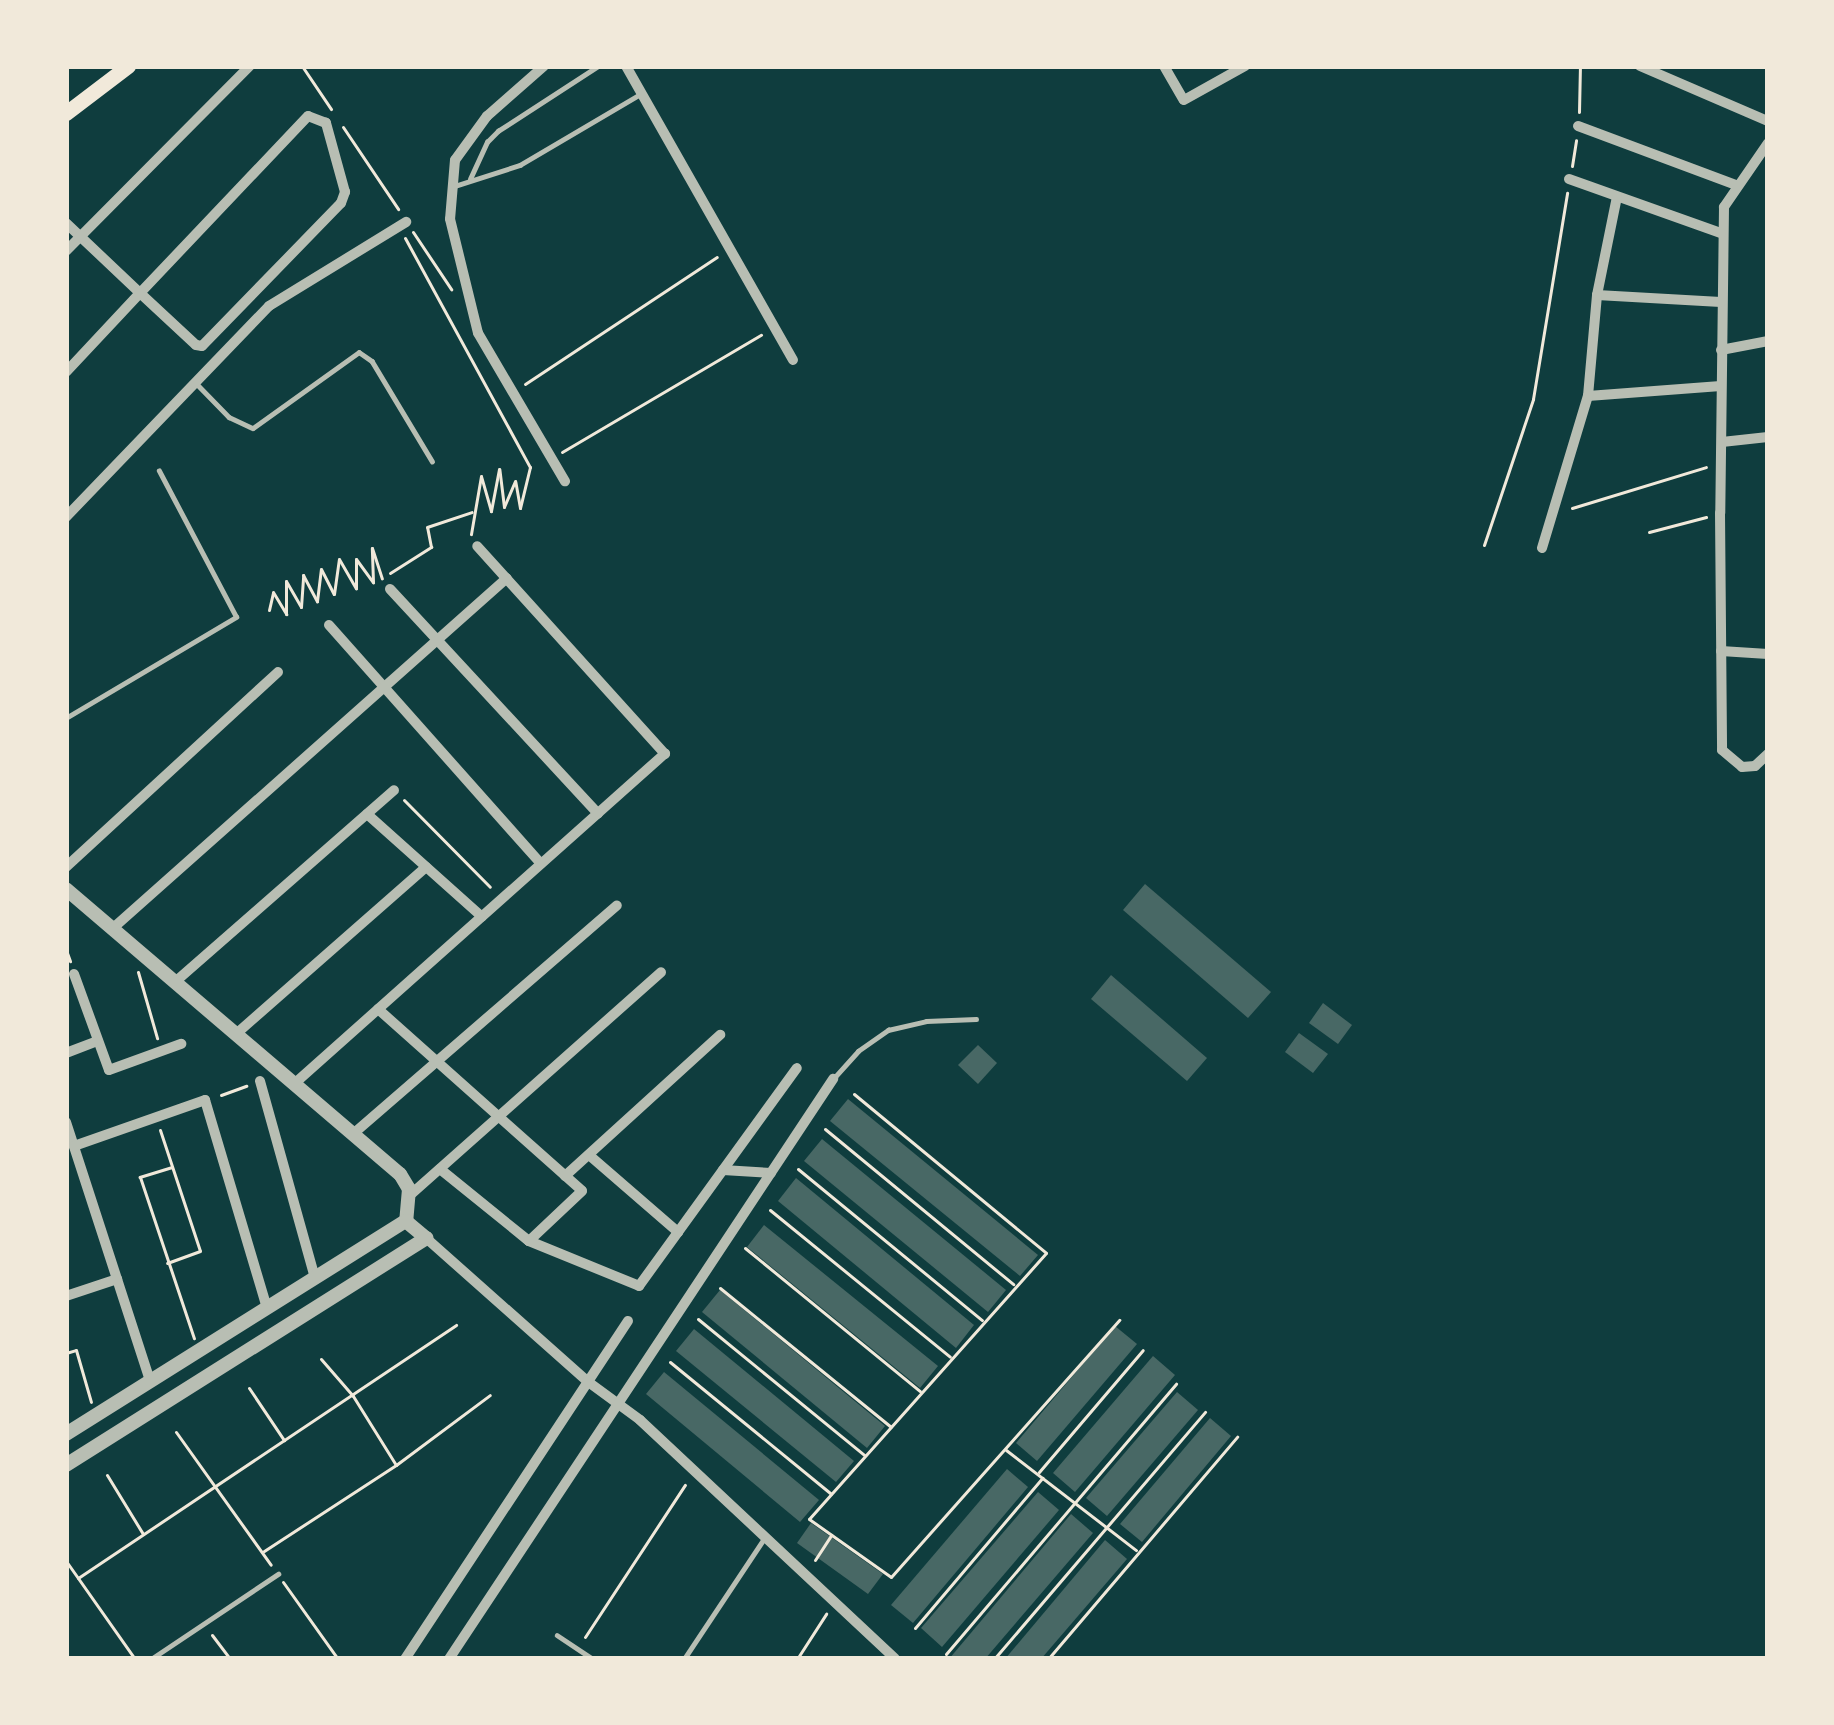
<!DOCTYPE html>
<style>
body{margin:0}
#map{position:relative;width:1834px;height:1725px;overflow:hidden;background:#0f3d3e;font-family:Jost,sans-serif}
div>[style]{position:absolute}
.building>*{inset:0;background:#486865}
.path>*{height:3px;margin:-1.5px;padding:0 1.5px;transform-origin:1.5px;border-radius:1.5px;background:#f1e9da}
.service>*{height:4.5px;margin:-2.25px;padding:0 2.25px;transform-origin:2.25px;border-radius:2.25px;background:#b8beb3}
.minor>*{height:10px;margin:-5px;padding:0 5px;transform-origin:5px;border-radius:5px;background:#b8beb3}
.tertiary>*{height:14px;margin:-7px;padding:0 7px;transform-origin:7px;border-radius:7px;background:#b8beb3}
.secondary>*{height:15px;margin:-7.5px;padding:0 7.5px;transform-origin:7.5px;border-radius:7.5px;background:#f1e9da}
span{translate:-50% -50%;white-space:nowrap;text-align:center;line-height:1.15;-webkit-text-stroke:9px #f1e9da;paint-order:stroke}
.frame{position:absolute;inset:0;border:69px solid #f1e9da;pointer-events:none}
</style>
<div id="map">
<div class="building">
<div style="clip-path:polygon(1145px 884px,1271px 992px,1248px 1018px,1123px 910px)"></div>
<div style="clip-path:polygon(1111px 975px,1207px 1058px,1187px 1081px,1091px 999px)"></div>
<div style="clip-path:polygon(1323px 1003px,1352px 1025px,1338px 1044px,1309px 1023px)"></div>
<div style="clip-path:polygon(1299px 1033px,1328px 1054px,1313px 1073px,1285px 1052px)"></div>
<div style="clip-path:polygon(978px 1045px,997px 1063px,978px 1084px,958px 1065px)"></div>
<div style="clip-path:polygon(848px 1099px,1038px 1255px,1020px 1276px,830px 1121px)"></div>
<div style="clip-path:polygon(822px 1139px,1006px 1290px,988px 1312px,804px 1161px)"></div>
<div style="clip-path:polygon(796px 1178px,974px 1325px,956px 1348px,778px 1201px)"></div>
<div style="clip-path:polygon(764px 1225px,938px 1366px,920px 1388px,747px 1247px)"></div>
<div style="clip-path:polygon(720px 1290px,885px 1426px,867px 1448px,702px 1312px)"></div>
<div style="clip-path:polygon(1115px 1326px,1137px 1344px,1037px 1461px,1016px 1443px)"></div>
<div style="clip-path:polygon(694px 1329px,854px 1461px,836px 1482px,676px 1351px)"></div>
<div style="clip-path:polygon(1153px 1356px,1175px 1375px,1075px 1492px,1053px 1473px)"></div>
<div style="clip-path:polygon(664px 1372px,819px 1500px,800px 1522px,646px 1394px)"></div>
<div style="clip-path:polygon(1177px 1392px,1198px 1410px,1107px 1516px,1086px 1498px)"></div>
<div style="clip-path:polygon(1210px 1418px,1231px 1436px,1142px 1542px,1120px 1524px)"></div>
<div style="clip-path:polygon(1007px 1469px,1028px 1487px,913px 1623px,891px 1605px)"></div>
<div style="clip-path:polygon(1038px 1492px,1059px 1510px,942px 1647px,921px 1628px)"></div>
<div style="clip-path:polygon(1071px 1514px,1093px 1533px,985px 1659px,949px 1659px)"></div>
<div style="clip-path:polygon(811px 1523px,883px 1574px,868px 1594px,797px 1543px)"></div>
<div style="clip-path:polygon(1105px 1540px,1127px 1559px,1041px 1659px,1005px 1659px)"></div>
</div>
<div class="path">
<div style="left:302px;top:66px;width:52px;rotate:56deg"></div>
<div style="left:1579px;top:112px;width:46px;rotate:-88.8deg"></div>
<div style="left:343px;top:127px;width:99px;rotate:56.1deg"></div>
<div style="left:1572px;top:166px;width:26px;rotate:-81deg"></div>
<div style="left:413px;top:232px;width:69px;rotate:56.3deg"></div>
<div style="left:405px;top:238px;width:261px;rotate:61.4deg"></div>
<div style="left:530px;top:467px;width:42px;rotate:103.7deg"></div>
<div style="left:520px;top:508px;width:27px;rotate:-100deg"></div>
<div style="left:515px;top:481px;width:28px;rotate:113deg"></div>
<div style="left:504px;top:507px;width:38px;rotate:-97deg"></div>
<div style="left:499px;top:469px;width:43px;rotate:100.8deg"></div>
<div style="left:491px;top:511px;width:36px;rotate:-106deg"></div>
<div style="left:481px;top:476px;width:59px;rotate:99.8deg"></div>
<div style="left:525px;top:384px;width:230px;rotate:-33.5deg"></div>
<div style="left:562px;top:452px;width:231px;rotate:-30.5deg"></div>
<div style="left:1572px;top:508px;width:140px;rotate:-17deg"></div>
<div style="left:1649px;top:532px;width:59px;rotate:-14.7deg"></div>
<div style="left:1484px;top:545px;width:154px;rotate:-71.4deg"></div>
<div style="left:1533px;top:399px;width:209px;rotate:-80.6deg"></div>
<div style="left:390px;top:573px;width:49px;rotate:-32.4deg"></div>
<div style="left:431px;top:547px;width:20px;rotate:-101deg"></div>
<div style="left:427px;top:527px;width:47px;rotate:-18.4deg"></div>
<div style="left:269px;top:610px;width:18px;rotate:-77deg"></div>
<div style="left:273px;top:592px;width:26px;rotate:59deg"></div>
<div style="left:286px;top:614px;width:33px;rotate:-90deg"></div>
<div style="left:286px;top:581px;width:30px;rotate:60deg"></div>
<div style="left:301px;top:607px;width:32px;rotate:-86deg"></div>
<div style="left:303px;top:575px;width:30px;rotate:62deg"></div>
<div style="left:317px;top:601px;width:32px;rotate:-83deg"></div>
<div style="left:321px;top:569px;width:28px;rotate:63deg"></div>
<div style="left:334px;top:594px;width:35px;rotate:-82deg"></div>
<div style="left:339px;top:559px;width:34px;rotate:60deg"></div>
<div style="left:356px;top:588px;width:29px;rotate:-90deg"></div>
<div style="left:356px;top:559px;width:29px;rotate:54deg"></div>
<div style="left:373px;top:582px;width:34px;rotate:-92deg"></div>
<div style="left:372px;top:548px;width:32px;rotate:72deg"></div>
<div style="left:404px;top:800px;width:122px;rotate:45.3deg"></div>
<div style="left:66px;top:950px;width:12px;rotate:70deg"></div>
<div style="left:138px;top:972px;width:69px;rotate:73.9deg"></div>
<div style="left:854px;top:1094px;width:249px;rotate:39.6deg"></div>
<div style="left:1046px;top:1253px;width:356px;rotate:131.7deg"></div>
<div style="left:809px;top:1519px;width:100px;rotate:35.3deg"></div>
<div style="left:891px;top:1577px;width:344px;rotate:-48.4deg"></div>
<div style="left:221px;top:1095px;width:27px;rotate:-20deg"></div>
<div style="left:825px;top:1129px;width:244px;rotate:39.5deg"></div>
<div style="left:160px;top:1130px;width:127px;rotate:71.7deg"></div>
<div style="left:200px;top:1251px;width:35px;rotate:160deg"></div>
<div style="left:172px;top:1167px;width:34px;rotate:163deg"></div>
<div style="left:140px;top:1177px;width:170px;rotate:71.5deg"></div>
<div style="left:798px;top:1169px;width:238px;rotate:39.4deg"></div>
<div style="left:770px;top:1210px;width:232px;rotate:39.2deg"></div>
<div style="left:745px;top:1248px;width:226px;rotate:39.3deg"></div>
<div style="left:720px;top:1288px;width:220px;rotate:39.1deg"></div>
<div style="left:698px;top:1319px;width:215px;rotate:39.3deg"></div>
<div style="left:66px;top:1353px;width:10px;rotate:-17deg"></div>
<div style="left:76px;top:1350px;width:54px;rotate:73.9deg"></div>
<div style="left:321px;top:1359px;width:49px;rotate:49.1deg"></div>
<div style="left:353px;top:1396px;width:81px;rotate:58.1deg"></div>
<div style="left:670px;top:1362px;width:208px;rotate:39.3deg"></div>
<div style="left:249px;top:1388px;width:63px;rotate:56.1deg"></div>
<div style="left:176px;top:1432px;width:163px;rotate:54.5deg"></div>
<div style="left:1006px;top:1450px;width:164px;rotate:37.6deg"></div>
<div style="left:1039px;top:1472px;width:160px;rotate:-49.6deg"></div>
<div style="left:107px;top:1475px;width:69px;rotate:58.6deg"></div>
<div style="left:264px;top:1551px;width:158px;rotate:-33.1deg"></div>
<div style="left:396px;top:1465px;width:117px;rotate:-36.7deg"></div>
<div style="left:815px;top:1560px;width:30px;rotate:-57deg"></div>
<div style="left:66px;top:1561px;width:120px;rotate:54.9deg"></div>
<div style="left:78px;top:1578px;width:455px;rotate:-33.8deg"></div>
<div style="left:283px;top:1582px;width:95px;rotate:54.5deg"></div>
<div style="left:915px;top:1628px;width:197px;rotate:-49.7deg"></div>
<div style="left:212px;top:1635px;width:30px;rotate:53deg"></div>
<div style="left:585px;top:1637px;width:182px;rotate:-56.7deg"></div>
<div style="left:946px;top:1654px;width:355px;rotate:-49.6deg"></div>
<div style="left:797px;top:1659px;width:54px;rotate:-57.2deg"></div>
<div style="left:994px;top:1659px;width:325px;rotate:-49.5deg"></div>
<div style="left:1048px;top:1659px;width:292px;rotate:-49.6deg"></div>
</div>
<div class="service">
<div style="left:470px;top:179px;width:41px;rotate:-65.3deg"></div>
<div style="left:487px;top:142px;width:16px;rotate:-45deg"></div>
<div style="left:498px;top:131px;width:119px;rotate:-33deg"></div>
<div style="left:455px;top:186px;width:68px;rotate:-17.9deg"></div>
<div style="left:520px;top:165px;width:136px;rotate:-30.5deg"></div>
<div style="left:197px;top:384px;width:46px;rotate:45.9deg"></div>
<div style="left:229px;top:417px;width:26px;rotate:25deg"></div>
<div style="left:253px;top:428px;width:130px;rotate:-35.6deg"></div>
<div style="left:359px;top:352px;width:16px;rotate:35deg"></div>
<div style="left:372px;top:361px;width:117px;rotate:59deg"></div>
<div style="left:66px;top:718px;width:198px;rotate:-30.7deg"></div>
<div style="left:236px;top:617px;width:165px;rotate:-117.8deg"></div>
<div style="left:834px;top:1078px;width:36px;rotate:-48deg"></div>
<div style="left:858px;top:1051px;width:37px;rotate:-35deg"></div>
<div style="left:888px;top:1030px;width:39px;rotate:-13deg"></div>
<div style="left:926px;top:1021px;width:50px;rotate:-2.3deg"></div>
<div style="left:557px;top:1635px;width:43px;rotate:33.7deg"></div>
<div style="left:151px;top:1659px;width:153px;rotate:-33.8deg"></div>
<div style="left:684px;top:1659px;width:146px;rotate:-56.4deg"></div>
</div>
<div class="minor">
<div style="left:544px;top:66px;width:76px;rotate:138.7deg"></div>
<div style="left:487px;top:116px;width:54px;rotate:126deg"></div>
<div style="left:455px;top:160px;width:59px;rotate:94.8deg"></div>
<div style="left:450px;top:219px;width:117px;rotate:76.2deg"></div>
<div style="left:478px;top:333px;width:172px;rotate:59.6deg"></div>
<div style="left:626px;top:66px;width:338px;rotate:60.4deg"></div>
<div style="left:1164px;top:66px;width:39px;rotate:60deg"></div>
<div style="left:1184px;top:100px;width:70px;rotate:-29.1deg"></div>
<div style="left:1640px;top:66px;width:139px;rotate:23.3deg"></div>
<div style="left:1578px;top:126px;width:169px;rotate:20.5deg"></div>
<div style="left:1768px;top:143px;width:78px;rotate:124.5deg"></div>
<div style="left:1724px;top:207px;width:306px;rotate:90.7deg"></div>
<div style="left:1720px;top:513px;width:237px;rotate:89.5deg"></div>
<div style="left:1722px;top:750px;width:26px;rotate:40deg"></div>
<div style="left:1742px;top:767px;width:13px;rotate:-4deg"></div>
<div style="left:1755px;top:766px;width:18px;rotate:-43deg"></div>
<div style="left:1569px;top:179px;width:161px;rotate:19.6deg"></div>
<div style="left:66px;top:223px;width:102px;rotate:43.4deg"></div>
<div style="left:140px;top:293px;width:76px;rotate:42.9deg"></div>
<div style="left:196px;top:345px;width:6px;rotate:9deg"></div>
<div style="left:202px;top:346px;width:199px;rotate:-45.8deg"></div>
<div style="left:341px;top:203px;width:12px;rotate:-70deg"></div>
<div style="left:345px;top:192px;width:72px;rotate:-105.4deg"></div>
<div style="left:326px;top:123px;width:19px;rotate:-159deg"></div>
<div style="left:308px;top:116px;width:244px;rotate:133.5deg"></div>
<div style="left:140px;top:293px;width:108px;rotate:133.1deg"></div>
<div style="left:66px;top:251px;width:261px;rotate:-45.2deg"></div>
<div style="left:1597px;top:295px;width:124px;rotate:3.2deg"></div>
<div style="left:1721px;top:350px;width:48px;rotate:-10.8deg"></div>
<div style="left:1588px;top:396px;width:133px;rotate:-4.3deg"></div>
<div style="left:1722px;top:442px;width:46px;rotate:-6.2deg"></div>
<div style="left:66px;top:517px;width:293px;rotate:-46.1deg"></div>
<div style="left:269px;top:306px;width:161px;rotate:-31.5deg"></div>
<div style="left:1542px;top:548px;width:159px;rotate:-73.2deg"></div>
<div style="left:1588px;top:396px;width:101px;rotate:-84.9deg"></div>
<div style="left:1597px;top:295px;width:100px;rotate:-78.5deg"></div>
<div style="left:390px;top:589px;width:306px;rotate:47.2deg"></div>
<div style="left:329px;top:625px;width:319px;rotate:48.4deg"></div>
<div style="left:1721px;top:651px;width:47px;rotate:3.7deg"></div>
<div style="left:367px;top:814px;width:154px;rotate:41.8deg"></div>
<div style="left:66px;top:867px;width:288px;rotate:-42.6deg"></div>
<div style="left:112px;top:929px;width:528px;rotate:-41.62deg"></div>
<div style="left:74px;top:974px;width:102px;rotate:70deg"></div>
<div style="left:109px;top:1070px;width:77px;rotate:-19.9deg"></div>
<div style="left:175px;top:982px;width:291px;rotate:-41.2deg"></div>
<div style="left:378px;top:1009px;width:273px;rotate:41.7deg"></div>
<div style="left:582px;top:1191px;width:73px;rotate:136.7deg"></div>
<div style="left:236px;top:1034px;width:253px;rotate:-41.3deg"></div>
<div style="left:66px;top:1053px;width:34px;rotate:-21deg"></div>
<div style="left:260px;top:1081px;width:205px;rotate:74.4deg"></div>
<div style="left:294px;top:1084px;width:497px;rotate:-41.7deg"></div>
<div style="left:665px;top:754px;width:280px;rotate:-132.1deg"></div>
<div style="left:66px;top:1122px;width:272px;rotate:72deg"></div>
<div style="left:353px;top:1134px;width:349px;rotate:-40.9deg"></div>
<div style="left:74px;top:1146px;width:139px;rotate:-19.3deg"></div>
<div style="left:205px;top:1100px;width:217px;rotate:73.4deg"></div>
<div style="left:589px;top:1155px;width:118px;rotate:40.9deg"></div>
<div style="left:440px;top:1169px;width:114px;rotate:39deg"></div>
<div style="left:529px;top:1241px;width:119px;rotate:22.2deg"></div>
<div style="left:639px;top:1286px;width:269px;rotate:-54.1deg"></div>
<div style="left:723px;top:1170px;width:48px;rotate:3.6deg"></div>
<div style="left:565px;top:1176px;width:210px;rotate:-42.3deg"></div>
<div style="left:409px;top:1196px;width:337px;rotate:-41.6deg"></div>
<div style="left:426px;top:1238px;width:215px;rotate:41.6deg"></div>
<div style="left:587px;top:1381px;width:66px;rotate:36.3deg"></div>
<div style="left:640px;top:1420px;width:349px;rotate:43.1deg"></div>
<div style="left:66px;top:1296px;width:54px;rotate:-18.4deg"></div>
<div style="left:405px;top:1659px;width:405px;rotate:-56.6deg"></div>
<div style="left:449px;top:1659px;width:696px;rotate:-56.49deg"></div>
</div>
<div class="tertiary">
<div style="left:66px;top:889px;width:439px;rotate:40.5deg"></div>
<div style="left:400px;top:1174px;width:17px;rotate:59deg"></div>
<div style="left:409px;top:1189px;width:32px;rotate:95deg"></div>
<div style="left:66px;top:1434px;width:401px;rotate:-32.1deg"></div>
<div style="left:66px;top:1465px;width:426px;rotate:-32.2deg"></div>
<div style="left:426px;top:1238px;width:26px;rotate:-140deg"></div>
</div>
<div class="secondary">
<div style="left:66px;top:113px;width:78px;rotate:-37.2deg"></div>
</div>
<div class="frame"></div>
</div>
